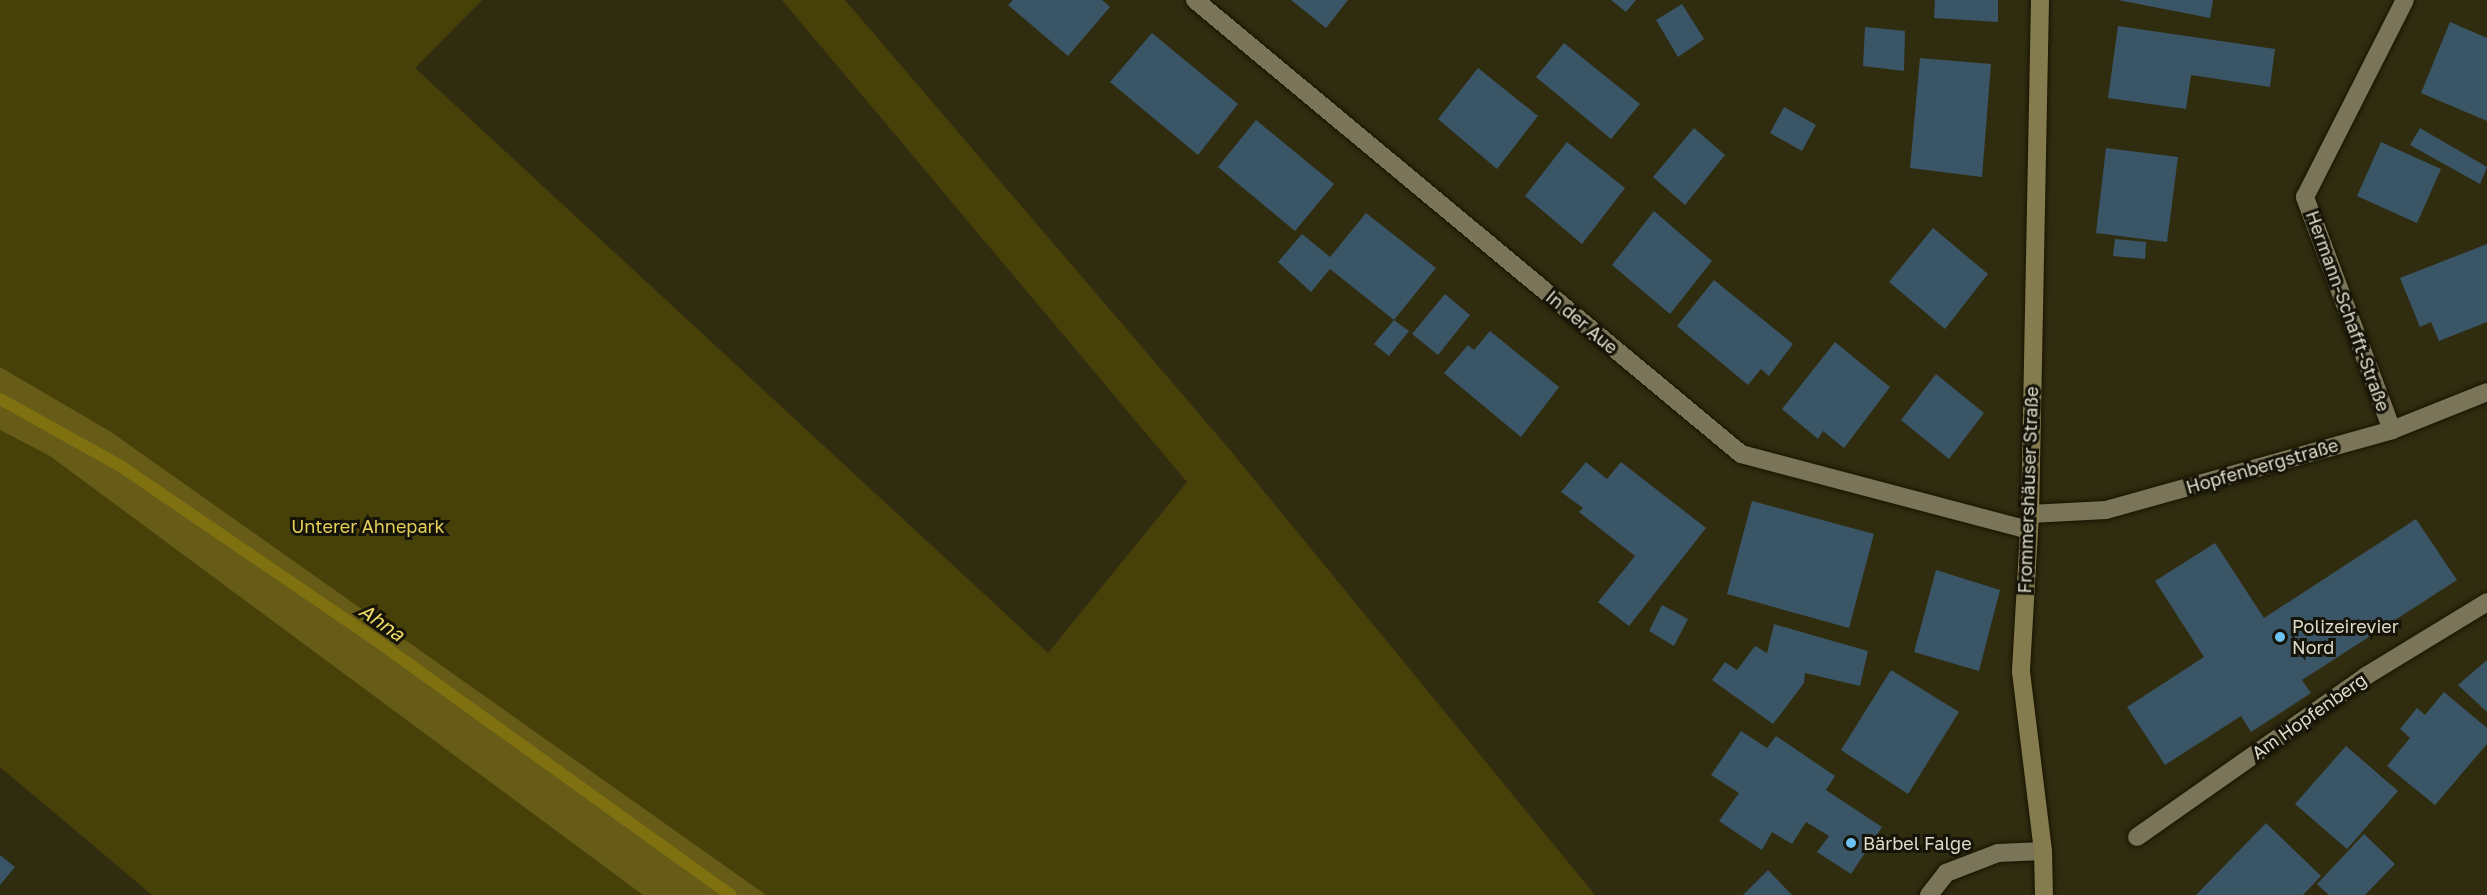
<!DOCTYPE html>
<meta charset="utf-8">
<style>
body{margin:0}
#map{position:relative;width:2487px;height:895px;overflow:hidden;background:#302c10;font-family:"Golos Text",sans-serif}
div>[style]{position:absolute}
.green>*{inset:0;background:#484009}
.forest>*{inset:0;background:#675c17}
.stream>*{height:12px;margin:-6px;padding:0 6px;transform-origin:6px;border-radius:6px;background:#7f7110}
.building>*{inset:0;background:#3a5566}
.roads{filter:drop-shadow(0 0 2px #181400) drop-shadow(0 0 2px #181400)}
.street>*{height:18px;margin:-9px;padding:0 9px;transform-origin:9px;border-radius:9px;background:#7a7558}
.secondary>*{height:18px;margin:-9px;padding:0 9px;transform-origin:9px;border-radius:9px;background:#847c4e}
.dots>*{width:16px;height:16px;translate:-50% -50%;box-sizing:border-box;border:3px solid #161408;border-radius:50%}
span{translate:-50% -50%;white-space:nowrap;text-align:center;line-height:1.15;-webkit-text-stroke:6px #161408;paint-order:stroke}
.street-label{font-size:18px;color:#dddbcb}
.park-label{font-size:18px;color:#e3cf5a}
.poi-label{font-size:18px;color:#dddbcb}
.left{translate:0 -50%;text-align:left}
.water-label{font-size:20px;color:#edd964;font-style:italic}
</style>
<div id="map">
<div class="green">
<div style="clip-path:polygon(0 0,482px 0,415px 68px,1048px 653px,1187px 482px,782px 0,845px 0,1230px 450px,1595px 895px,152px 895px,0 767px)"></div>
</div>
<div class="forest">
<div style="clip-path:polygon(0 367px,111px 432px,766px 895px,643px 895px,50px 456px,0 430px)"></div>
</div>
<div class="stream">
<div style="left:0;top:399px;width:140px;rotate:29.1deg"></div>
<div style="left:122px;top:467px;width:317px;rotate:34.3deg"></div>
<div style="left:384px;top:646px;width:427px;rotate:35.7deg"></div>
</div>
<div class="building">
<div style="clip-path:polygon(1013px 0,1102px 0,1110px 7px,1068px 56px,1008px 5px)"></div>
<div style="clip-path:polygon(1291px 0,1348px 0,1326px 28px)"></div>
<div style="clip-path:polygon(1611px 0,1636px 0,1626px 12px)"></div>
<div style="clip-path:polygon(1935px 0,1998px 0,1998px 22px,1934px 18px)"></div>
<div style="clip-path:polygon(2118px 0,2213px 0,2210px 18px)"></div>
<div style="clip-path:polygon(1682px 4px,1704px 39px,1678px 57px,1656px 20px)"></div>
<div style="clip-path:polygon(2450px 22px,2487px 38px,2487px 121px,2421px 93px)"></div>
<div style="clip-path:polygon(2118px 26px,2275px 49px,2270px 87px,2191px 75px,2186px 109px,2108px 98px)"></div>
<div style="clip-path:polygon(1865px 27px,1905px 31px,1904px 71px,1863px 66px)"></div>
<div style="clip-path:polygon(1152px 33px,1238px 104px,1198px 155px,1110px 82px)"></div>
<div style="clip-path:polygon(1564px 43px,1640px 104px,1611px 139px,1536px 77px)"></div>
<div style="clip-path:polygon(1920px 58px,1991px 64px,1982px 177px,1910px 168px)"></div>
<div style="clip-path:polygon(1478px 68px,1538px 116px,1497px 169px,1438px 119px)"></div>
<div style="clip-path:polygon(1784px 107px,1816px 125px,1802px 151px,1770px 133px)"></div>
<div style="clip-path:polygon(1256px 120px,1334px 184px,1295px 231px,1218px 167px)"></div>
<div style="clip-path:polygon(1694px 128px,1725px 155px,1685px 205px,1653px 177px)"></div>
<div style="clip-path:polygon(2420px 128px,2487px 167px,2480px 184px,2410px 145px)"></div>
<div style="clip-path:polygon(1567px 142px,1625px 188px,1582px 244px,1525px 196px)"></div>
<div style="clip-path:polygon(2381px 142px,2441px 169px,2417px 223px,2357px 196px)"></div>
<div style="clip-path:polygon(2106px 148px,2178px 157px,2167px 242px,2096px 233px)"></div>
<div style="clip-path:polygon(1654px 211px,1712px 261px,1670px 314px,1612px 265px)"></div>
<div style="clip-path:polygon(1366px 213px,1436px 268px,1394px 320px,1330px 269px,1311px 292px,1278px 262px,1302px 234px,1330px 257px)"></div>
<div style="clip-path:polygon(1933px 228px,1988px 274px,1945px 329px,1889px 282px)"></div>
<div style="clip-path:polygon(2115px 239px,2146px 242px,2145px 259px,2113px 256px)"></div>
<div style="clip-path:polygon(2487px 244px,2487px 322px,2439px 341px,2431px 322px,2420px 327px,2400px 278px)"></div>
<div style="clip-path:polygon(1714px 280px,1793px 344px,1769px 376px,1761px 369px,1748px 385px,1677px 326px)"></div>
<div style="clip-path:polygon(1445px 294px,1470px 315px,1438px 355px,1412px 334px)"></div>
<div style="clip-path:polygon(1394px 320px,1409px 331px,1389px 356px,1374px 344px)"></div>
<div style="clip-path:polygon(1490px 331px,1559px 387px,1521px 437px,1444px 373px,1468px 345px,1474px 350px)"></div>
<div style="clip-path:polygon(1835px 342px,1890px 387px,1844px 448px,1823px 431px,1818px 439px,1782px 409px)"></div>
<div style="clip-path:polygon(1936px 374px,1984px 413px,1949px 459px,1901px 420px)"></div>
<div style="clip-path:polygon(1586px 462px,1607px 479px,1621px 462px,1706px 528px,1629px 626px,1598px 602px,1635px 556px,1579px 512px,1583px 508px,1561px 492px)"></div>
<div style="clip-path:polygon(1752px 501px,1874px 534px,1849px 628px,1727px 594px)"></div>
<div style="clip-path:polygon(2416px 519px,2457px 580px,2302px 680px,2311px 693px,2251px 732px,2241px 716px,2165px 765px,2127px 707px,2204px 657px,2155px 581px,2215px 543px,2264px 618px)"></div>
<div style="clip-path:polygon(1936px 570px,2000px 590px,1979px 671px,1914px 652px)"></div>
<div style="clip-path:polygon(1662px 605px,1688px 619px,1674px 646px,1649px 631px)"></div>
<div style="clip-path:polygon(1774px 624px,1868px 651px,1860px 686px,1805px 673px,1804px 683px,1773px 724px,1712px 680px,1725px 662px,1737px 670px,1755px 646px,1767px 653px)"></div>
<div style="clip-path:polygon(2487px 660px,2487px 712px,2458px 685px)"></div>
<div style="clip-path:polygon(1891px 670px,1959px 712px,1908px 794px,1841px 750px)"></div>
<div style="clip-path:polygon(2444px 692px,2487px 728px,2487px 744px,2435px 805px,2387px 766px,2410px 738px,2400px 729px,2417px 708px,2425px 715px)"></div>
<div style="clip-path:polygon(1741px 731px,1767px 748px,1776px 736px,1835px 776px,1826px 790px,1882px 827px,1851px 874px,1817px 852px,1829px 836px,1806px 822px,1792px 844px,1772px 832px,1762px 850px,1719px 821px,1739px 793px,1711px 775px)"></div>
<div style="clip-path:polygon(2346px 746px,2398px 791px,2347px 849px,2295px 804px)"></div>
<div style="clip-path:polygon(2266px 823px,2321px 876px,2303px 895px,2196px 895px)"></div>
<div style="clip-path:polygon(2364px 834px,2395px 864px,2365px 895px,2329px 895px,2317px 884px)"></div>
<div style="clip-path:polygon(0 855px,15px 867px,0 885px)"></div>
<div style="clip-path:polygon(1768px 870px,1792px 895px,1743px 895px)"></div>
</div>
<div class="roads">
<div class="street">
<div style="left:1195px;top:0;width:710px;rotate:39.74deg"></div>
<div style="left:1741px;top:454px;width:297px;rotate:14.8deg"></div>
<div style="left:2392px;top:430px;width:249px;rotate:-110.5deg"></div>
<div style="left:2305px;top:197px;width:221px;rotate:-63.1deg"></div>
<div style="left:2030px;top:514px;width:76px;rotate:-3deg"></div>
<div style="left:2106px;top:510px;width:297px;rotate:-15.6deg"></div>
<div style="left:2392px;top:430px;width:102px;rotate:-21.8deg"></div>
<div style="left:2137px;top:837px;width:280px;rotate:-35.1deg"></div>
<div style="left:2366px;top:676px;width:142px;rotate:-31.4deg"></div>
<div style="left:1929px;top:895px;width:28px;rotate:-52deg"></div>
<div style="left:1946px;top:873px;width:56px;rotate:-21deg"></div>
<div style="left:1998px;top:853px;width:45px;rotate:-2.5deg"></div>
</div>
<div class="secondary">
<div style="left:2040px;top:0;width:514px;rotate:91.11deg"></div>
<div style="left:2030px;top:514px;width:158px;rotate:93.3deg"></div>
<div style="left:2021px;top:672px;width:180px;rotate:83deg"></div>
<div style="left:2043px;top:851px;width:44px;rotate:88.7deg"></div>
</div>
</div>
<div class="dots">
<div style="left:2280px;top:637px;background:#6ec2f3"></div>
<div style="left:1851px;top:843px;background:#6ec2f3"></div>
</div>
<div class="street-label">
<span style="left:2348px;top:311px;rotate:70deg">Hermann-Schafft-Straße</span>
<span style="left:1582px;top:322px;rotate:40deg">In der Aue</span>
<span style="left:2262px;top:466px;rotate:-16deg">Hopfenbergstraße</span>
<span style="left:2028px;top:490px;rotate:-88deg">Frommershäuser Straße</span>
<span style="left:2309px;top:716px;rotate:-35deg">Am Hopfenberg</span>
</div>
<div class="park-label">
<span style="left:368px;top:526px">Unterer Ahnepark</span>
</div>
<div class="poi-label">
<span class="left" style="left:2292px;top:637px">Polizeirevier<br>Nord</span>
<span class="left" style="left:1863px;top:843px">Bärbel Falge</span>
</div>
<div class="water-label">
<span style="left:382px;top:622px;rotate:35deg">Ahna</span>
</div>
</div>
